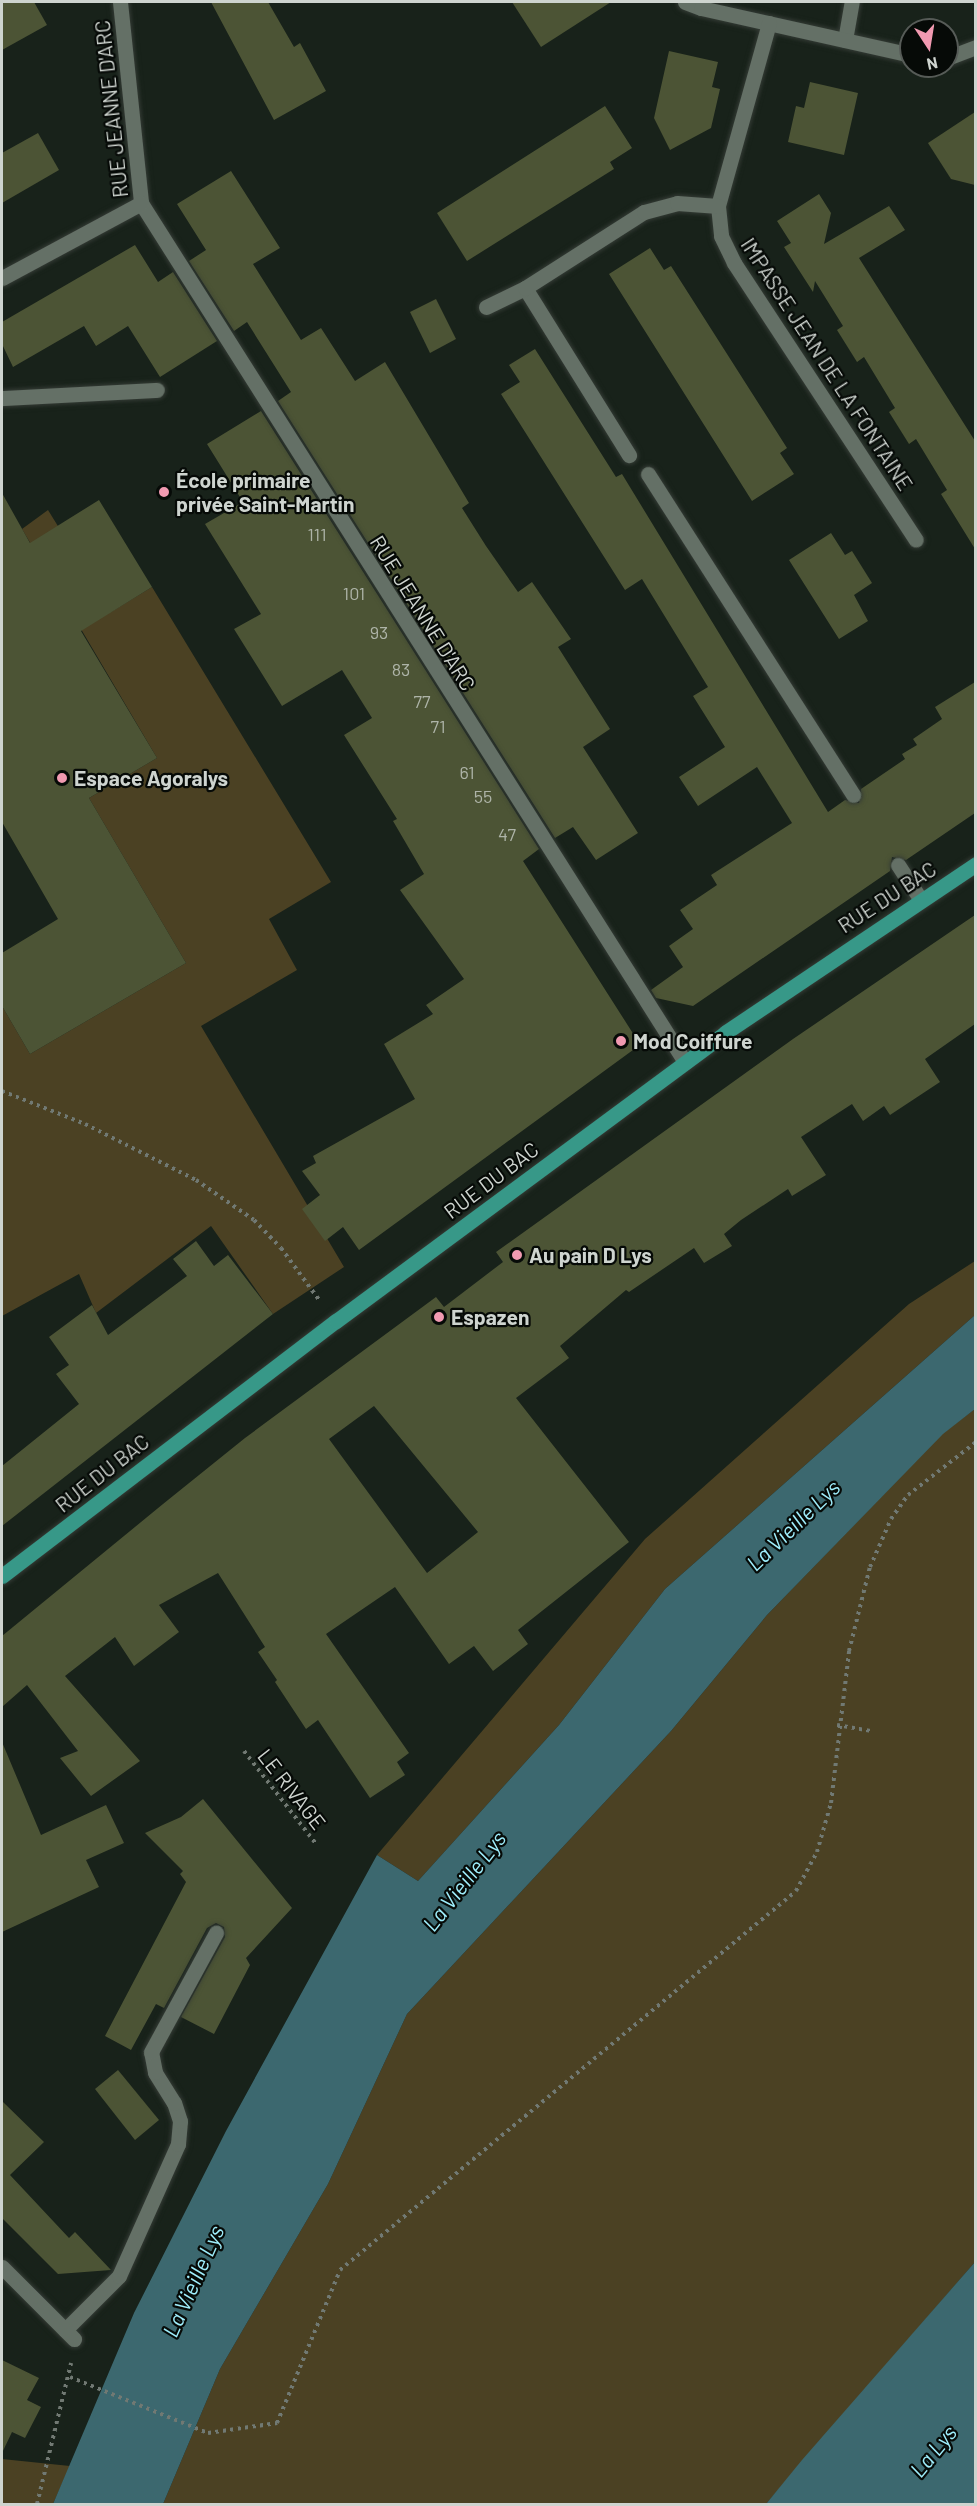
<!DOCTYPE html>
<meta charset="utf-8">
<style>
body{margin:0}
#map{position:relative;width:977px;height:2506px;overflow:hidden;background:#18221a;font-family:Barlow,sans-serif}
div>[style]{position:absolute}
.green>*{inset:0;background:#4b4123}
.water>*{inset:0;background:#3c686f}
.building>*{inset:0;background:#4c5435}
.path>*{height:4px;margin-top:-2px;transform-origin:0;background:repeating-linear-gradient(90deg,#717973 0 3px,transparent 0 7.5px)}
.roads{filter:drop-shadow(0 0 2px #343b35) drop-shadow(0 0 2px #343b35)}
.service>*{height:15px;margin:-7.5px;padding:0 7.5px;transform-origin:7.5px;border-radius:7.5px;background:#647066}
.minor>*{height:15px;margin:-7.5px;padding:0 7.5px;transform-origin:7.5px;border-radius:7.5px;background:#647066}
.primary>*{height:15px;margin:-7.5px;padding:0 7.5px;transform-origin:7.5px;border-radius:7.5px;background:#379888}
.dots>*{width:16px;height:16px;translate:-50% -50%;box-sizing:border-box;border:3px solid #060a07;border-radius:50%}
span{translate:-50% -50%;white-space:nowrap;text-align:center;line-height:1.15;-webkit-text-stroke:4.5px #060a07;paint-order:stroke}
.number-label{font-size:18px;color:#aeb4a8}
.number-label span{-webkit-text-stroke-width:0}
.street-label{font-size:21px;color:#ced4cf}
.poi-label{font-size:21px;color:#ced4cf;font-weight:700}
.left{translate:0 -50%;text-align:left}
.water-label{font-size:22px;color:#9feefc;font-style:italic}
.frame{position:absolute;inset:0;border:3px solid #ced4cf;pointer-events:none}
.north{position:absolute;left:899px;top:18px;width:60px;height:60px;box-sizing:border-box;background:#060a07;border:2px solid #565b57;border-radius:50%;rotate:168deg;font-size:16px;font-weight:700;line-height:24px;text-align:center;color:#ced4cf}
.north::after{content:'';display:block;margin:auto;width:21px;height:27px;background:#f19ab1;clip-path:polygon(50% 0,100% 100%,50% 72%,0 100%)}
</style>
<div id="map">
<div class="green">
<div style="clip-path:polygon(48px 510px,111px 612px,152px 587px,331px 882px,269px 919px,297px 970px,201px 1026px,344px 1267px,273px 1314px,211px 1226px,96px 1313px,79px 1274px,2px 1316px,2px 1006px,30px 1054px,186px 963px,89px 798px,157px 758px,22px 529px)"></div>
<div style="clip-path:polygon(975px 1261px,975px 1315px,665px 1589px,559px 1725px,418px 1881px,377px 1855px,645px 1539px,909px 1304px)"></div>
<div style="clip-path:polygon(975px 1409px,975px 2262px,766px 2504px,163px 2504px,220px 2369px,328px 2184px,407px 2014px,671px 1731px,767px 1615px,943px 1433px)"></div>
<div style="clip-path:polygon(2px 2459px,70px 2466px,53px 2504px,2px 2504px)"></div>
</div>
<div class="water">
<div style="clip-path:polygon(975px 1315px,975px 1409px,943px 1434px,767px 1615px,671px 1731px,407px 2014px,328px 2184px,220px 2369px,163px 2504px,53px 2504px,134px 2313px,226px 2131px,377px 1855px,418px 1881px,559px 1725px,665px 1589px)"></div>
<div style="clip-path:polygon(975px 2262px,975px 2504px,766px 2504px,802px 2460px)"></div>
</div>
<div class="building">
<div style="clip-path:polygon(2px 2px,34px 2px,47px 25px,2px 50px)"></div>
<div style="clip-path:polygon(211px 2px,268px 2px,294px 47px,300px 43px,326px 91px,274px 120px)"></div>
<div style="clip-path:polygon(512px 2px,611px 2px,541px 47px)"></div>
<div style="clip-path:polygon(669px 51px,718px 62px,712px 87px,720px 89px,711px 128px,670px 150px,654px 118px)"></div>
<div style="clip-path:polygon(810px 82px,858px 93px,844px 155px,788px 142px,796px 106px,804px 108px)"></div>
<div style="clip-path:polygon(605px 106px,632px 148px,610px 162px,614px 169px,467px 261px,437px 213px)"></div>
<div style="clip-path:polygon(975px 112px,975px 185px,951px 179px,928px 143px)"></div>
<div style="clip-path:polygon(38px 133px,59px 170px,2px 203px,2px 153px)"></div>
<div style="clip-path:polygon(231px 171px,280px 248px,253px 264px,301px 340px,321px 328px,355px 381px,385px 362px,469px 503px,462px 508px,486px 546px,518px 592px,532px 582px,571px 639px,558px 647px,610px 729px,583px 747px,638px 833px,596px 860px,573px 827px,555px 838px,278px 401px,291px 392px,247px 322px,234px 331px,189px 261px,206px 250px,177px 204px)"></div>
<div style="clip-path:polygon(819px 194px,831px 213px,824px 244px,889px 206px,905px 230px,859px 258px,975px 441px,975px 549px,941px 494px,947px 490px,916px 439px,909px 444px,889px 412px,895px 408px,864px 357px,857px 362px,837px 330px,843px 326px,815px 281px,813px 292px,784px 247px,791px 243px,777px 221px)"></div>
<div style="clip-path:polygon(135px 245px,158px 282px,173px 272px,217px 341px,160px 377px,128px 326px,96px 346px,84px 326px,13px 367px,2px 344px,2px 322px)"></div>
<div style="clip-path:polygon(650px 248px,664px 270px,671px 266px,787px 448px,780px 453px,794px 474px,752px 501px,609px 274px)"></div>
<div style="clip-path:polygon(436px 299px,456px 339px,430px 353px,410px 312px)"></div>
<div style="clip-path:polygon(535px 349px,616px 477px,622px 474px,828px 812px,845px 800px,859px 803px,861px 789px,905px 759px,902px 754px,917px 745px,913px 739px,942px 719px,935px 707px,975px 682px,975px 813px,906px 860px,892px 857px,890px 871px,693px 1006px,656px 998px,651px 990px,683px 967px,669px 946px,693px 929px,680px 910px,717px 885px,711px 875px,792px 823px,757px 767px,698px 806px,679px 777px,725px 747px,693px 696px,708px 687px,642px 579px,625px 590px,501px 394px,520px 382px,509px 365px)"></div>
<div style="clip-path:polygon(261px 411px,539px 849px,523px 861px,634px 1035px,633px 1050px,359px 1250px,343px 1227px,325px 1241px,302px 1209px,320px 1195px,302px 1171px,316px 1163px,313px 1156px,415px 1099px,384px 1044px,433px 1014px,426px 1005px,464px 979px,400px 890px,424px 874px,393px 821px,397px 819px,344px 735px,372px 718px,342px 670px,282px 706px,234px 629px,261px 614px,205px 524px,243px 502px,207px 444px)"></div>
<div style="clip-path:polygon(2px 493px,30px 543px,99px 500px,152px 587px,81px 631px,157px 758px,89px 798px,186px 963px,30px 1054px,2px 1006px,2px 953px,58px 919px,2px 822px)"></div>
<div style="clip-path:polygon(831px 533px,845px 555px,852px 551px,872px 583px,854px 595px,868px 621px,839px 639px,789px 560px)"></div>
<div style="clip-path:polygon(evenodd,975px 915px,975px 1024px,925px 1059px,940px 1082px,890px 1115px,884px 1106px,863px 1121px,852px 1104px,801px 1137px,826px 1175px,792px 1196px,788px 1189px,741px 1220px,724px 1234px,732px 1246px,704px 1263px,694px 1248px,629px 1292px,626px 1290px,560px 1346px,569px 1358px,516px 1398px,629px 1542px,518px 1630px,528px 1644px,493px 1671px,474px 1646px,449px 1664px,395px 1587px,326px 1634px,409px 1753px,397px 1762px,405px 1775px,370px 1798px,318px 1720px,306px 1729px,275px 1682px,277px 1680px,258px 1652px,265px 1647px,218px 1573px,159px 1605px,179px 1632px,134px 1666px,115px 1637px,65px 1676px,140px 1761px,91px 1796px,60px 1758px,78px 1751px,27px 1685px,2px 1707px,2px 1636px,163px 1504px,245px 1438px,436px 1297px,444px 1307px,503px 1262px,496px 1252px,793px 1039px,975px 915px,374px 1406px,478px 1532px,427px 1573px,329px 1439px,374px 1406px)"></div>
<div style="clip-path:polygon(196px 1241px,214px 1266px,228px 1255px,273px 1314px,2px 1526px,2px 1466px,79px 1404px,56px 1374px,69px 1365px,49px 1337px,92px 1305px,108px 1335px,187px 1276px,173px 1259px)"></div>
<div style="clip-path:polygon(2px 1742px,41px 1835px,106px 1805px,124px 1843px,86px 1860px,99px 1887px,2px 1932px)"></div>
<div style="clip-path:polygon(203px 1799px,292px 1908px,246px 1958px,250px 1965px,214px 2034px,181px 2017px,225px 1937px,224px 1927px,216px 1923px,207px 1928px,164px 2008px,156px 2004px,131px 2050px,105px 2036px,186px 1882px,180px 1874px,183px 1871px,145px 1833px,181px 1817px)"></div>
<div style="clip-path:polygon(118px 2070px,159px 2120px,135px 2140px,95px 2089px)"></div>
<div style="clip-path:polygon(2px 2101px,44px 2142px,10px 2175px,69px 2238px,75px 2232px,111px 2270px,58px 2274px,2px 2218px)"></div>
<div style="clip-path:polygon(2px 2360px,39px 2378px,27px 2400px,41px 2407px,25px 2438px,12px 2432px,2px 2453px)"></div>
</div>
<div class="path">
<div style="left:2px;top:1091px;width:89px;rotate:21.7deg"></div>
<div style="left:85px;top:1124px;width:124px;rotate:26.8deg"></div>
<div style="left:196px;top:1180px;width:70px;rotate:34.6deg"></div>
<div style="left:254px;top:1220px;width:39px;rotate:46deg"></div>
<div style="left:281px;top:1248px;width:66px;rotate:53.7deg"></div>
<div style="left:837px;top:1725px;width:34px;rotate:10deg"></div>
<div style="left:244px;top:1751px;width:119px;rotate:52.2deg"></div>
<div style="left:70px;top:2377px;width:149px;rotate:22.1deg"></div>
<div style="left:208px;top:2433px;width:70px;rotate:-8.2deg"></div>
<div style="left:277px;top:2423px;width:165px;rotate:-67.6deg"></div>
<div style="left:340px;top:2270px;width:593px;rotate:-39.73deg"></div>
<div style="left:796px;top:1891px;width:44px;rotate:-61.7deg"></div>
<div style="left:817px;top:1852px;width:51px;rotate:-74.1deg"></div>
<div style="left:831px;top:1803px;width:153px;rotate:-83.2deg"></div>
<div style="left:849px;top:1651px;width:87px;rotate:-76deg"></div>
<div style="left:870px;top:1567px;width:52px;rotate:-66.4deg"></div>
<div style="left:891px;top:1519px;width:29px;rotate:-55deg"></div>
<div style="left:908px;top:1495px;width:86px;rotate:-37.9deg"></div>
<div style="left:37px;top:2504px;width:145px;rotate:-76.4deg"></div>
</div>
<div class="roads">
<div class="service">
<div style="left:845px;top:40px;width:39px;rotate:-80deg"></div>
<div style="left:2px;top:398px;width:155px;rotate:-3deg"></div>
<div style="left:648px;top:474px;width:381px;rotate:57.4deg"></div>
<div style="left:898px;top:865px;width:42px;rotate:56.7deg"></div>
<div style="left:65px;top:2330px;width:76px;rotate:-45deg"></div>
<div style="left:119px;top:2276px;width:145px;rotate:-65.9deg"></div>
<div style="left:178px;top:2144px;width:23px;rotate:-85deg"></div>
<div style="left:180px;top:2121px;width:19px;rotate:-108deg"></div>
<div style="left:174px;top:2103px;width:36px;rotate:-122deg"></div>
<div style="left:155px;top:2072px;width:20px;rotate:-101deg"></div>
<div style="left:151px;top:2052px;width:136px;rotate:-61.4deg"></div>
</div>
<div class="minor">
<div style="left:120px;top:2px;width:202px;rotate:84deg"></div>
<div style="left:141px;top:203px;width:1017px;rotate:57.65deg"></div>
<div style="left:685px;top:2px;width:17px;rotate:21deg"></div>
<div style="left:701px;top:8px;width:215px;rotate:12.6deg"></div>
<div style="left:769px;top:23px;width:190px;rotate:105.6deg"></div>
<div style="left:718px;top:206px;width:30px;rotate:84deg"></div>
<div style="left:721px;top:236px;width:30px;rotate:64deg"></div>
<div style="left:734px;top:263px;width:331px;rotate:56.7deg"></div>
<div style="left:947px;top:58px;width:31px;rotate:-21deg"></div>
<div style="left:2px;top:278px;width:158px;rotate:-28.3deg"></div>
<div style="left:525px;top:288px;width:197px;rotate:58.1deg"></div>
<div style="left:486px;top:307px;width:43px;rotate:-26deg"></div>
<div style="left:525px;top:288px;width:141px;rotate:-32.6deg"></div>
<div style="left:644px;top:212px;width:34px;rotate:-15deg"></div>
<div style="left:677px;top:203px;width:41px;rotate:4.2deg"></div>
<div style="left:2px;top:2267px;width:102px;rotate:45deg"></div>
</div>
<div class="primary">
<div style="left:2px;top:1576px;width:420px;rotate:-37.4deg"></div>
<div style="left:336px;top:1321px;width:485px;rotate:-36.5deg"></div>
<div style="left:726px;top:1032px;width:301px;rotate:-33.9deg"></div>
</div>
</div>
<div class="dots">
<div style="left:164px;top:492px;background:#f19ab1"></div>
<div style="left:62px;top:778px;background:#f19ab1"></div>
<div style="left:621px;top:1041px;background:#f19ab1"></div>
<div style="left:517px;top:1255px;background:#f19ab1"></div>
<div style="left:439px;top:1317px;background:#f19ab1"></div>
</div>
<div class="number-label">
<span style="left:317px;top:534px">111</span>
<span style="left:354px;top:593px">101</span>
<span style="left:379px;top:632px">93</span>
<span style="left:401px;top:669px">83</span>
<span style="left:422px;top:701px">77</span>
<span style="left:438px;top:726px">71</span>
<span style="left:467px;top:772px">61</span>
<span style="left:483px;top:796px">55</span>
<span style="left:507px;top:834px">47</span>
</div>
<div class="street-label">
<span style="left:111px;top:109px;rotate:-96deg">RUE JEANNE D'ARC</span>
<span style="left:827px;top:364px;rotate:57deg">IMPASSE JEAN DE LA FONTAINE</span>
<span style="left:423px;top:613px;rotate:58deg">RUE JEANNE D'ARC</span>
<span style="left:887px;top:897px;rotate:-33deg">RUE DU BAC</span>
<span style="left:491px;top:1180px;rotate:-37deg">RUE DU BAC</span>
<span style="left:102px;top:1473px;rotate:-38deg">RUE DU BAC</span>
<span style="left:292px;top:1789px;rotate:52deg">LE RIVAGE</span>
</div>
<div class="poi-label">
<span class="left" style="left:176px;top:492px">École primaire<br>privée Saint-Martin</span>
<span class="left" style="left:74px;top:778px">Espace Agoralys</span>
<span class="left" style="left:633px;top:1041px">Mod Coiffure</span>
<span class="left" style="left:529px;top:1255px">Au pain D Lys</span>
<span class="left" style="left:451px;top:1317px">Espazen</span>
</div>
<div class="water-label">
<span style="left:793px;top:1525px;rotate:-44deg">La Vieille Lys</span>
<span style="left:464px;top:1881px;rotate:-52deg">La Vieille Lys</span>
<span style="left:193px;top:2281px;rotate:-66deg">La Vieille Lys</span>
<span style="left:933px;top:2451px;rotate:-51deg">La Lys</span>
</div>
<div class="frame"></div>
<div class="north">N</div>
</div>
